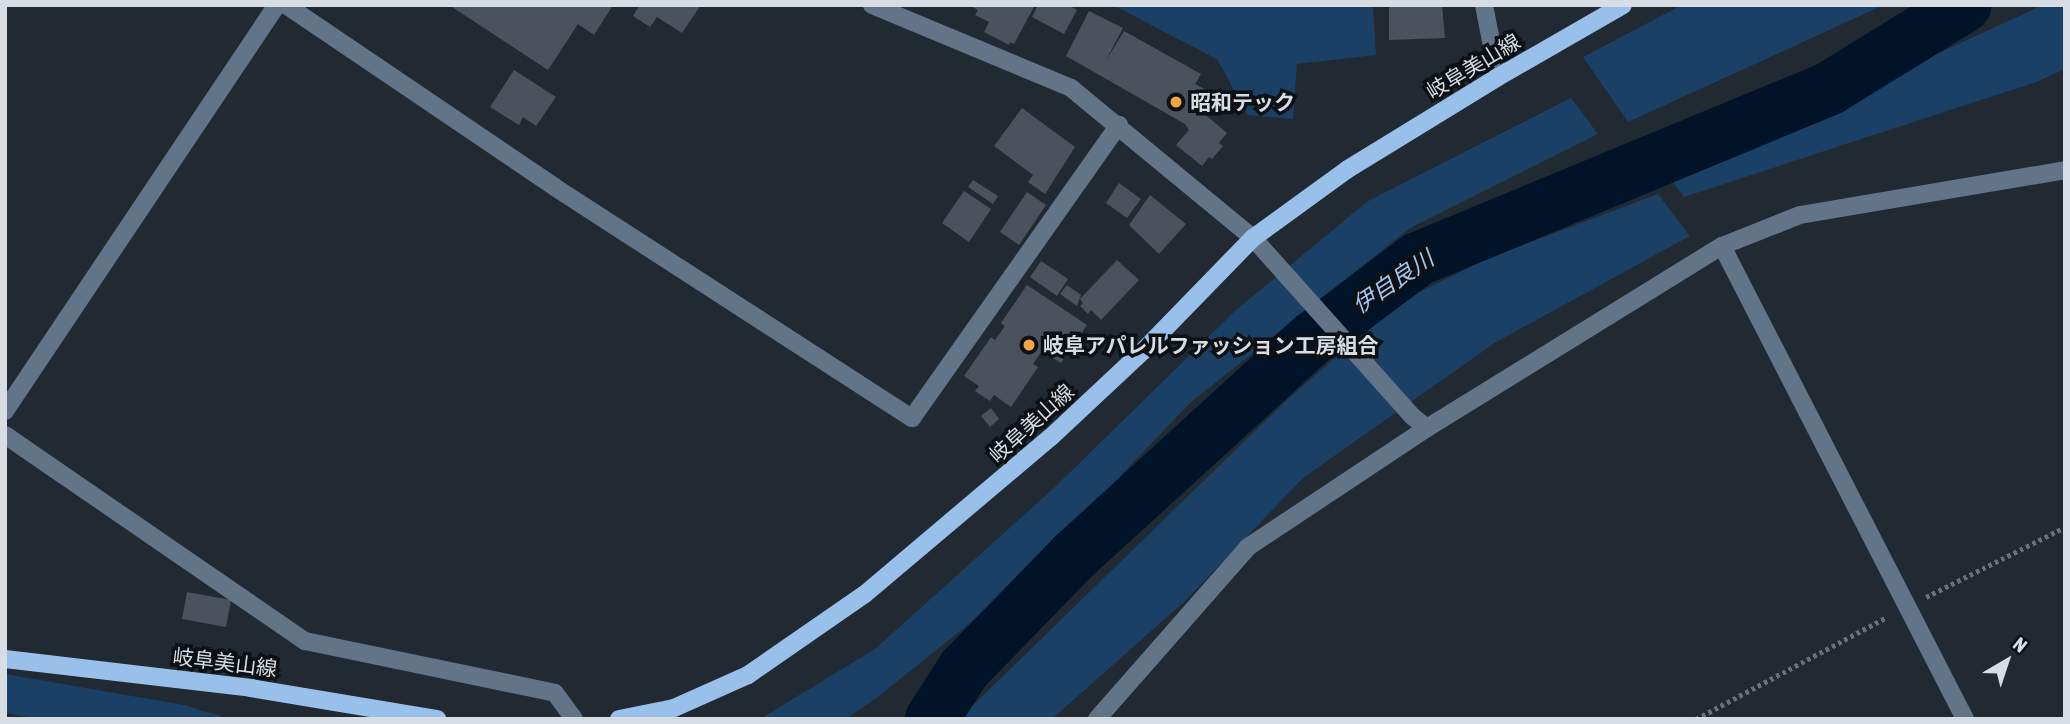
<!DOCTYPE html>
<meta charset="utf-8">
<style>
body{margin:0}
#map{position:relative;width:2070px;height:724px;overflow:hidden;background:#212932;font-family:"Asap Condensed","Noto Sans JP",sans-serif}
div>[style]{position:absolute}
.green>*{inset:0;background:#1a4065}
.river>*{height:54px;margin:-27px;padding:0 27px;transform-origin:27px;border-radius:27px;background:#001328}
.building>*{inset:0;background:#4a535d}
.path>*{height:4.5px;margin-top:-2.25px;transform-origin:0;background:repeating-linear-gradient(90deg,#6a7179 0 3.5px,transparent 0 7px)}
.minor>*{height:18px;margin:-9px;padding:0 9px;transform-origin:9px;border-radius:9px;background:#617488}
.major>*{height:18px;margin:-9px;padding:0 9px;transform-origin:9px;border-radius:9px;background:#98c0ea}
.dots>*{width:19px;height:19px;translate:-50% -50%;box-sizing:border-box;border:4px solid #0d1115;border-radius:50%}
span{translate:-50% -50%;white-space:nowrap;text-align:center;line-height:1.15;-webkit-text-stroke:7px #0d1115;paint-order:stroke}
.street-label{font-size:21px;color:#d8dde3}
.poi-label{font-size:21px;color:#d8dde3;font-weight:700}
.left{translate:0 -50%;text-align:left}
.water-label{font-size:23px;color:#a3c9f1;font-style:italic}
.frame{position:absolute;inset:0;border:7px solid #d8dde3;pointer-events:none}
.north{position:absolute;left:1972px;top:626px;width:70px;height:70px;-webkit-text-stroke:5px #0d1115;paint-order:stroke;rotate:39deg;font-size:19px;font-weight:700;line-height:28px;text-align:center;color:#d8dde3}
.north::after{content:'';display:block;margin:auto;width:24px;height:32px;background:#d8dde3;clip-path:polygon(50% 0,100% 100%,50% 72%,0 100%)}
</style>
<div id="map">
<div class="green">
<div style="clip-path:polygon(1113px 5px,1373px 5px,1376px 55px,1297px 64px,1293px 119px,1247px 115px,1218px 60px)"></div>
<div style="clip-path:polygon(1682px 5px,1884px 5px,1628px 122px,1583px 57px)"></div>
<div style="clip-path:polygon(2043px 5px,2065px 5px,2065px 69px,2036px 82px,1684px 197px,1669px 177px)"></div>
<div style="clip-path:polygon(1571px 98px,1598px 134px,1410px 228px,1191px 402px,1010px 591px,875px 699px,846px 719px,760px 719px,875px 649px,1055px 487px,1236px 310px,1368px 201px)"></div>
<div style="clip-path:polygon(1658px 194px,1690px 236px,1496px 342px,1303px 478px,1185px 601px,1052px 719px,959px 719px,1291px 396px,1400px 302px,1488px 258px)"></div>
<div style="clip-path:polygon(5px 674px,184px 705px,230px 719px,39px 719px,5px 713px)"></div>
</div>
<div class="river">
<div style="left:932px;top:719px;width:59px;rotate:-57.4deg"></div>
<div style="left:964px;top:669px;width:159px;rotate:-45.8deg"></div>
<div style="left:1075px;top:555px;width:322px;rotate:-42.4deg"></div>
<div style="left:1313px;top:338px;width:131px;rotate:-37deg"></div>
<div style="left:1418px;top:259px;width:446px;rotate:-22.5deg"></div>
<div style="left:1830px;top:88px;width:158px;rotate:-31.6deg"></div>
</div>
<div class="building">
<div style="clip-path:polygon(449px 5px,613px 5px,594px 35px,578px 24px,548px 70px)"></div>
<div style="clip-path:polygon(640px 5px,701px 5px,682px 33px,657px 17px,650px 27px,633px 16px)"></div>
<div style="clip-path:polygon(969px 5px,1035px 5px,1014px 44px,1010px 42px,1009px 45px,984px 32px,989px 22px,975px 15px,978px 10px)"></div>
<div style="clip-path:polygon(1038px 5px,1068px 5px,1077px 10px,1064px 34px,1032px 17px)"></div>
<div style="clip-path:polygon(1389px 5px,1442px 5px,1445px 38px,1389px 40px)"></div>
<div style="clip-path:polygon(1089px 11px,1123px 28px,1105px 62px,1124px 31px,1201px 74px,1195px 84px,1210px 92px,1197px 114px,1202px 112px,1227px 133px,1219px 143px,1223px 146px,1212px 159px,1209px 157px,1202px 166px,1176px 145px,1189px 130px,1185px 124px,1066px 56px)"></div>
<div style="clip-path:polygon(514px 70px,556px 97px,536px 126px,523px 117px,519px 125px,490px 107px)"></div>
<div style="clip-path:polygon(1022px 108px,1075px 147px,1045px 194px,1028px 182px,1033px 175px,994px 146px)"></div>
<div style="clip-path:polygon(973px 180px,998px 196px,993px 204px,968px 187px)"></div>
<div style="clip-path:polygon(1119px 183px,1141px 199px,1127px 218px,1106px 203px)"></div>
<div style="clip-path:polygon(964px 191px,991px 209px,969px 242px,942px 223px)"></div>
<div style="clip-path:polygon(1027px 192px,1046px 205px,1019px 245px,1000px 232px)"></div>
<div style="clip-path:polygon(1150px 195px,1186px 224px,1159px 254px,1129px 225px)"></div>
<div style="clip-path:polygon(1117px 260px,1139px 280px,1101px 320px,1091px 310px,1088px 314px,1080px 306px,1083px 303px,1080px 299px)"></div>
<div style="clip-path:polygon(1041px 261px,1068px 279px,1057px 296px,1030px 277px)"></div>
<div style="clip-path:polygon(1027px 285px,1087px 325px,1061px 363px,1042px 351px,1033px 364px,1038px 367px,1011px 407px,994px 395px,990px 401px,975px 391px,979px 386px,964px 376px,991px 337px,995px 340px,1005px 326px,1001px 323px)"></div>
<div style="clip-path:polygon(1067px 285px,1081px 295px,1077px 306px,1060px 294px)"></div>
<div style="clip-path:polygon(991px 408px,999px 419px,990px 427px,981px 416px)"></div>
<div style="clip-path:polygon(187px 592px,231px 600px,226px 627px,182px 619px)"></div>
</div>
<div class="path">
<div style="left:1926px;top:597px;width:156px;rotate:-26.7deg"></div>
<div style="left:1696px;top:719px;width:217px;rotate:-28.1deg"></div>
</div>
<div class="minor">
<div style="left:286px;top:5px;width:326px;rotate:34.1deg"></div>
<div style="left:556px;top:188px;width:424px;rotate:32.9deg"></div>
<div style="left:912px;top:418px;width:359px;rotate:-54.8deg"></div>
<div style="left:872px;top:5px;width:216px;rotate:22.6deg"></div>
<div style="left:1071px;top:88px;width:236px;rotate:39.5deg"></div>
<div style="left:1253px;top:238px;width:239px;rotate:48.2deg"></div>
<div style="left:1412px;top:416px;width:19px;rotate:39deg"></div>
<div style="left:1484px;top:5px;width:73px;rotate:79deg"></div>
<div style="left:1722px;top:246px;width:532px;rotate:62.81deg"></div>
<div style="left:5px;top:411px;width:489px;rotate:-56.2deg"></div>
<div style="left:5px;top:435px;width:364px;rotate:34.5deg"></div>
<div style="left:305px;top:641px;width:255px;rotate:11.7deg"></div>
<div style="left:555px;top:693px;width:32px;rotate:54deg"></div>
<div style="left:1097px;top:719px;width:229px;rotate:-48.7deg"></div>
<div style="left:1248px;top:547px;width:215px;rotate:-33.6deg"></div>
<div style="left:1427px;top:428px;width:347px;rotate:-31.7deg"></div>
<div style="left:1722px;top:246px;width:84px;rotate:-21.7deg"></div>
<div style="left:1800px;top:215px;width:269px;rotate:-9.6deg"></div>
</div>
<div class="major">
<div style="left:5px;top:659px;width:248px;rotate:6.7deg"></div>
<div style="left:251px;top:688px;width:189px;rotate:9.5deg"></div>
<div style="left:619px;top:719px;width:56px;rotate:-11.3deg"></div>
<div style="left:674px;top:708px;width:81px;rotate:-24deg"></div>
<div style="left:748px;top:675px;width:142px;rotate:-34.7deg"></div>
<div style="left:865px;top:594px;width:243px;rotate:-40.2deg"></div>
<div style="left:1051px;top:437px;width:126px;rotate:-43.1deg"></div>
<div style="left:1143px;top:351px;width:158px;rotate:-45.8deg"></div>
<div style="left:1253px;top:238px;width:117px;rotate:-36deg"></div>
<div style="left:1348px;top:169px;width:176px;rotate:-31.5deg"></div>
<div style="left:1498px;top:77px;width:144px;rotate:-29.9deg"></div>
</div>
<div class="dots">
<div style="left:1176px;top:102px;background:#f1a540"></div>
<div style="left:1029px;top:345px;background:#f1a540"></div>
</div>
<div class="street-label">
<span style="left:1473px;top:66px;rotate:-31deg">岐阜美山線</span>
<span style="left:1031px;top:423px;rotate:-42deg">岐阜美山線</span>
<span style="left:225px;top:662px;rotate:7deg">岐阜美山線</span>
</div>
<div class="poi-label">
<span class="left" style="left:1190px;top:102px">昭和テック</span>
<span class="left" style="left:1043px;top:345px">岐阜アパレルファッション工房組合</span>
</div>
<div class="water-label">
<span style="left:1393px;top:282px;rotate:-34deg">伊自良川</span>
</div>
<div class="frame"></div>
<div class="north">N</div>
</div>
